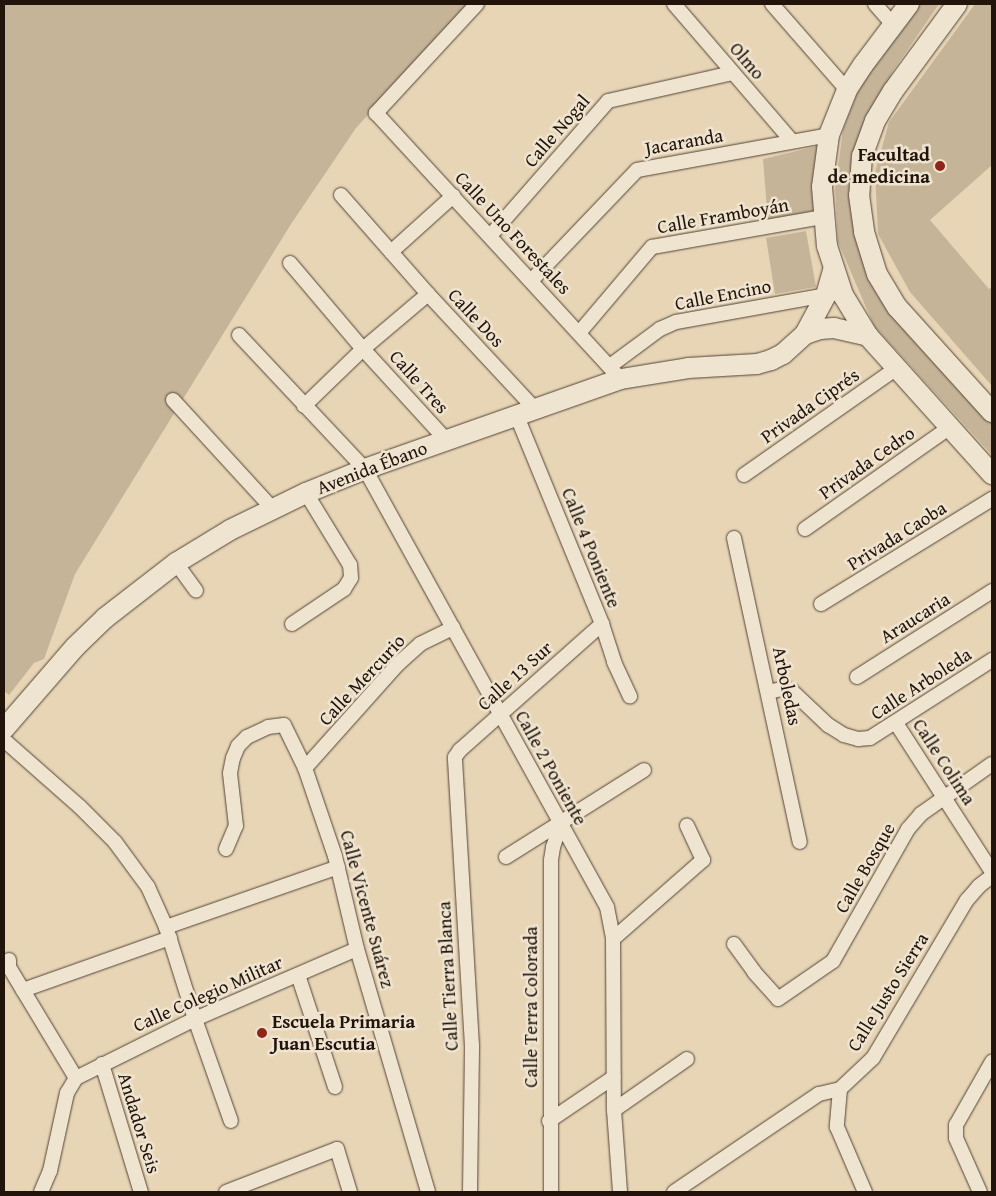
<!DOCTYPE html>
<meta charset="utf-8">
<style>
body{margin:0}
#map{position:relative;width:996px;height:1196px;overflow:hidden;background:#e7d5b6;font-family:"Gentium Book Plus",serif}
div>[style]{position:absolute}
.green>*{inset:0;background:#c6b499}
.roads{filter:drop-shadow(0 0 1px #534435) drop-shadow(0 0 1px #534435)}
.minor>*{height:14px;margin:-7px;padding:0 7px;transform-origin:7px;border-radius:7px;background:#efe4d0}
.secondary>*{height:20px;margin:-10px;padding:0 10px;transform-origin:10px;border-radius:10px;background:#efe4d0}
.dots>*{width:14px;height:14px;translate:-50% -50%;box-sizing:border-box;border:2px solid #efe4d0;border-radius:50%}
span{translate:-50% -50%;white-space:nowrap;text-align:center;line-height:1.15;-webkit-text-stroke:5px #efe4d0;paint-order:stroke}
.street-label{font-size:19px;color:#22140a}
.poi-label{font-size:19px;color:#22140a;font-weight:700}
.right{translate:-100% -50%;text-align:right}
.left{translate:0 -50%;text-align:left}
.frame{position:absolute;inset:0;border:5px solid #22140a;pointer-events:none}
</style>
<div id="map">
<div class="green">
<div style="clip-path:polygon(4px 4px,469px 4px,356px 128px,291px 224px,75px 574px,44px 659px,34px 663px,9px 695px,4px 691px)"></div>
<div style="clip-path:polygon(917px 4px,939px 4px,893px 71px,859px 139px,852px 199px,893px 310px,992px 418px,992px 455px,874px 326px,838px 242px,835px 188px,843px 130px,862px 79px)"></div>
<div style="clip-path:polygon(975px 4px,992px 4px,992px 165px,930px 220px,989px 289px,992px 287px,992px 386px,910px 292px,878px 234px,875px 172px,889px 122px)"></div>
<div style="clip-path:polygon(822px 145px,815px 216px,768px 222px,763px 159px)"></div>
<div style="clip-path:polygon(806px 231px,816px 287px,775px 294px,766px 238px)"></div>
</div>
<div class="roads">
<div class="minor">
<div style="left:477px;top:4px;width:149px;rotate:132.8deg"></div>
<div style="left:376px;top:113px;width:362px;rotate:47.4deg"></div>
<div style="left:674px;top:4px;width:181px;rotate:49.3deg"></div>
<div style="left:772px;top:4px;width:114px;rotate:48.9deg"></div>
<div style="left:875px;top:4px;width:28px;rotate:49deg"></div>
<div style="left:341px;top:195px;width:132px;rotate:48.7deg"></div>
<div style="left:428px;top:294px;width:156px;rotate:47.1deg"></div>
<div style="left:490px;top:236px;width:179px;rotate:-48.8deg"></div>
<div style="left:608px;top:101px;width:127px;rotate:-12.7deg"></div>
<div style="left:391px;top:252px;width:84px;rotate:-42.1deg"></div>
<div style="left:290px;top:263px;width:113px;rotate:49.7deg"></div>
<div style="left:363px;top:349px;width:123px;rotate:47.6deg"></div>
<div style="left:531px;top:281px;width:153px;rotate:-46.3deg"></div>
<div style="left:637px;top:170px;width:195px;rotate:-10.3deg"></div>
<div style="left:579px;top:333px;width:113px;rotate:-49.7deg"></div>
<div style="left:652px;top:247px;width:174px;rotate:-10deg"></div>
<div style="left:239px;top:335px;width:184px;rotate:46.8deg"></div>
<div style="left:365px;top:469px;width:500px;rotate:61.08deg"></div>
<div style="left:607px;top:907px;width:33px;rotate:79deg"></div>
<div style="left:613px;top:939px;width:171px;rotate:89.7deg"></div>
<div style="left:614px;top:1110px;width:82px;rotate:85.8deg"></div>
<div style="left:610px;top:366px;width:62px;rotate:-36.5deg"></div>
<div style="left:660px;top:329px;width:17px;rotate:-24deg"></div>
<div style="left:676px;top:322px;width:152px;rotate:-10.2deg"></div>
<div style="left:173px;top:400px;width:148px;rotate:47.5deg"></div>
<div style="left:304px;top:406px;width:82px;rotate:-44deg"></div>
<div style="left:363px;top:349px;width:85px;rotate:-40.2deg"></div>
<div style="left:516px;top:414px;width:227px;rotate:67.7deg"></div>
<div style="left:602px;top:624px;width:40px;rotate:72deg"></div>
<div style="left:614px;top:662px;width:38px;rotate:65deg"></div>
<div style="left:744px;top:475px;width:187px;rotate:-35deg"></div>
<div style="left:805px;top:529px;width:177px;rotate:-35.1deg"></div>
<div style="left:734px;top:538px;width:311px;rotate:77.8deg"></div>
<div style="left:176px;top:563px;width:34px;rotate:54deg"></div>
<div style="left:821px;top:604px;width:201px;rotate:-31.6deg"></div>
<div style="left:292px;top:624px;width:63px;rotate:-33.9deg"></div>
<div style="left:344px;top:589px;width:13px;rotate:-58deg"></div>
<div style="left:351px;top:578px;width:13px;rotate:-94deg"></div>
<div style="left:350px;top:565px;width:84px;rotate:-121.4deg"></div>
<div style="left:857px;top:677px;width:160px;rotate:-32.5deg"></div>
<div style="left:769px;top:692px;width:16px;rotate:-14deg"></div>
<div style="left:785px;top:688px;width:8px;rotate:23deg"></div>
<div style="left:792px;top:691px;width:50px;rotate:43.4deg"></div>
<div style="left:828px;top:725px;width:19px;rotate:32deg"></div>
<div style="left:844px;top:735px;width:15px;rotate:16deg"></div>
<div style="left:858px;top:739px;width:12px;rotate:-5deg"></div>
<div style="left:870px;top:738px;width:145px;rotate:-32.6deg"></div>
<div style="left:896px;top:723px;width:177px;rotate:57.2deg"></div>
<div style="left:4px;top:740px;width:101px;rotate:41.4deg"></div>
<div style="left:80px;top:807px;width:49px;rotate:45deg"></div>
<div style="left:115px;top:842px;width:56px;rotate:53.7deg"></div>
<div style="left:148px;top:887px;width:44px;rotate:65.8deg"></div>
<div style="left:166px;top:927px;width:96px;rotate:72.5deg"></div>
<div style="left:195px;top:1019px;width:108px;rotate:70.6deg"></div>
<div style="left:305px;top:768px;width:140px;rotate:-48.2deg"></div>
<div style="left:398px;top:664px;width:30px;rotate:-42deg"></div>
<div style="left:420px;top:644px;width:37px;rotate:-26deg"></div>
<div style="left:226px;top:849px;width:25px;rotate:-67deg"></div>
<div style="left:236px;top:826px;width:53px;rotate:-96.5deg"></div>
<div style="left:230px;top:773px;width:15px;rotate:-79deg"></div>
<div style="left:233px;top:758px;width:13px;rotate:-67deg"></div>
<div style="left:238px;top:746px;width:13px;rotate:-45deg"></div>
<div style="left:247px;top:737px;width:23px;rotate:-25deg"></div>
<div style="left:268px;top:727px;width:16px;rotate:-7deg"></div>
<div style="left:284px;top:725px;width:48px;rotate:64deg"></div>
<div style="left:305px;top:768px;width:93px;rotate:71.2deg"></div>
<div style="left:335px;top:856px;width:96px;rotate:76.7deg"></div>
<div style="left:357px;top:949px;width:253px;rotate:73.7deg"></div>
<div style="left:506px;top:857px;width:163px;rotate:-32.2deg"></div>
<div style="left:166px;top:927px;width:182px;rotate:-19.2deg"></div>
<div style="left:613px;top:939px;width:120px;rotate:-41.3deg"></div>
<div style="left:703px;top:860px;width:38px;rotate:-115deg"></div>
<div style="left:734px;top:944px;width:34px;rotate:54deg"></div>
<div style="left:754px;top:972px;width:36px;rotate:48deg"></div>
<div style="left:778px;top:999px;width:67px;rotate:-34.6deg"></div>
<div style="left:833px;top:961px;width:152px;rotate:-60.4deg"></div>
<div style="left:908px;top:829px;width:20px;rotate:-49deg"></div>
<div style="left:921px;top:814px;width:87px;rotate:-35.2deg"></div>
<div style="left:9px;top:960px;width:7px;rotate:90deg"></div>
<div style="left:9px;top:967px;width:130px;rotate:58.9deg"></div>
<div style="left:298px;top:975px;width:118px;rotate:71.7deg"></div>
<div style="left:23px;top:990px;width:156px;rotate:-19.5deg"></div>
<div style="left:102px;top:1064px;width:134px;rotate:73.1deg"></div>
<div style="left:840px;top:1089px;width:38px;rotate:95deg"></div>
<div style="left:837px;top:1127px;width:71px;rotate:66.7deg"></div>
<div style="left:614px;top:1110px;width:89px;rotate:-34.9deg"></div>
<div style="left:549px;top:1121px;width:78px;rotate:-34.1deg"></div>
<div style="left:41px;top:1192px;width:23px;rotate:-67deg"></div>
<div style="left:50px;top:1171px;width:80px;rotate:-77.7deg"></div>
<div style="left:67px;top:1093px;width:17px;rotate:-59deg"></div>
<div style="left:76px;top:1078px;width:133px;rotate:-26.4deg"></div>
<div style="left:195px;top:1019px;width:176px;rotate:-23.4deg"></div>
<div style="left:226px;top:1192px;width:119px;rotate:-21.2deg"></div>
<div style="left:337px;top:1149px;width:45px;rotate:73.2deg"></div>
<div style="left:470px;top:1192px;width:146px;rotate:-89.2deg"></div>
<div style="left:472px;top:1046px;width:289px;rotate:-93.4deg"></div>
<div style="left:455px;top:757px;width:9px;rotate:-54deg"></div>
<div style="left:460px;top:750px;width:190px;rotate:-41.6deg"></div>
<div style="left:551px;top:1192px;width:332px;rotate:-90deg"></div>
<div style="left:551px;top:860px;width:13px;rotate:-81deg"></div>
<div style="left:553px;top:847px;width:24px;rotate:-71deg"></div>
<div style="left:674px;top:1192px;width:175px;rotate:-34.1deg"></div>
<div style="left:819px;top:1094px;width:22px;rotate:-13deg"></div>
<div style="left:840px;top:1089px;width:45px;rotate:-43.2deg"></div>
<div style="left:873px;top:1058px;width:184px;rotate:-59.3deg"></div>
<div style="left:967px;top:900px;width:18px;rotate:-49deg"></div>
<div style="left:979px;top:886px;width:16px;rotate:-38deg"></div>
<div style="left:980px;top:1192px;width:59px;rotate:-114deg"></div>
<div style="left:956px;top:1138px;width:13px;rotate:-90deg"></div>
<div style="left:956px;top:1125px;width:73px;rotate:-60.3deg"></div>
</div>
<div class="secondary">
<div style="left:909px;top:4px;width:76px;rotate:127deg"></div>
<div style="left:863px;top:65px;width:30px;rotate:123deg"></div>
<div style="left:847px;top:90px;width:48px;rotate:111.8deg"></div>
<div style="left:829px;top:135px;width:52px;rotate:97.7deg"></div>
<div style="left:822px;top:187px;width:59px;rotate:85.2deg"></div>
<div style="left:827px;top:246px;width:52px;rotate:71.9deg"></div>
<div style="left:843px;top:295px;width:48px;rotate:58.6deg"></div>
<div style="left:868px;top:336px;width:186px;rotate:48.1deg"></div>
<div style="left:957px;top:4px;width:108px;rotate:126.3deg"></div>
<div style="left:893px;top:91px;width:35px;rotate:121deg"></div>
<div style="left:875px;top:121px;width:37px;rotate:110deg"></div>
<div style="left:862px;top:156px;width:39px;rotate:94deg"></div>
<div style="left:859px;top:195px;width:37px;rotate:82deg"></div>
<div style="left:864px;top:232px;width:44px;rotate:72.8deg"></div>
<div style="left:877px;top:274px;width:39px;rotate:59deg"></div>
<div style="left:897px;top:307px;width:142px;rotate:47.9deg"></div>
<div style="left:805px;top:334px;width:16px;rotate:-18deg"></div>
<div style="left:820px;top:329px;width:14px;rotate:-4deg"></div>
<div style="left:834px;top:328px;width:35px;rotate:13deg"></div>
<div style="left:4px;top:729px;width:108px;rotate:-49.1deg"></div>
<div style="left:75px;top:647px;width:42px;rotate:-44deg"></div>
<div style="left:105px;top:618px;width:90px;rotate:-37.8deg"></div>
<div style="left:176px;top:563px;width:63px;rotate:-31.4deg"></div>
<div style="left:230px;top:530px;width:85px;rotate:-26deg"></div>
<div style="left:306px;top:493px;width:64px;rotate:-22.1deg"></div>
<div style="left:365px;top:469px;width:271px;rotate:-19.4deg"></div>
<div style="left:621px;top:379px;width:68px;rotate:-9.3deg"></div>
<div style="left:688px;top:368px;width:69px;rotate:-3.3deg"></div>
<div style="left:757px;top:364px;width:15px;rotate:-16deg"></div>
<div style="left:771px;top:360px;width:13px;rotate:-27deg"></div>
<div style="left:783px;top:354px;width:30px;rotate:-42deg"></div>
<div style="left:805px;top:334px;width:44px;rotate:-61.7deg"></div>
<div style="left:826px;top:295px;width:25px;rotate:-74deg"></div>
</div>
</div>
<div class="dots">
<div style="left:940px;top:166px;background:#8f2418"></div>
<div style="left:262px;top:1033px;background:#8f2418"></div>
</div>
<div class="street-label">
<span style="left:747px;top:61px;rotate:49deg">Olmo</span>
<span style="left:557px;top:131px;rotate:-49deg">Calle Nogal</span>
<span style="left:684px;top:142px;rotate:-10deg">Jacaranda</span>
<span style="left:723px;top:216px;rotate:-10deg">Calle Framboyán</span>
<span style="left:513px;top:233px;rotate:47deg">Calle Uno Forestales</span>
<span style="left:723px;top:295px;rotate:-11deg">Calle Encino</span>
<span style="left:476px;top:318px;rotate:47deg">Calle Dos</span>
<span style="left:419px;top:382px;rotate:48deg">Calle Tres</span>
<span style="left:810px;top:406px;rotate:-35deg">Privada Ciprés</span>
<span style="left:867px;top:463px;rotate:-35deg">Privada Cedro</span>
<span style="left:372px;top:468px;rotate:-21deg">Avenida Ébano</span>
<span style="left:897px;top:536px;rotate:-32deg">Privada Caoba</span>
<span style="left:591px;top:548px;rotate:68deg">Calle 4 Poniente</span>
<span style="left:915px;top:618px;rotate:-32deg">Araucaria</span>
<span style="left:515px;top:676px;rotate:-42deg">Calle 13 Sur</span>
<span style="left:362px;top:680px;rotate:-47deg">Calle Mercurio</span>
<span style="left:921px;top:684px;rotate:-33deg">Calle Arboleda</span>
<span style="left:787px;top:686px;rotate:78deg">Arboledas</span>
<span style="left:944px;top:762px;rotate:57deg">Calle Colima</span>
<span style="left:551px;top:768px;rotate:61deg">Calle 2 Poniente</span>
<span style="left:865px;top:868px;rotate:-60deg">Calle Bosque</span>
<span style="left:367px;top:909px;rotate:75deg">Calle Vicente Suárez</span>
<span style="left:448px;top:976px;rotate:-93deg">Calle Tierra Blanca</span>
<span style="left:888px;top:992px;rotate:-58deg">Calle Justo Sierra</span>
<span style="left:208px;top:994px;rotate:-24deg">Calle Colegio Militar</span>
<span style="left:531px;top:1007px;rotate:-90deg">Calle Terra Colorada</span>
<span style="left:139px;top:1123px;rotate:73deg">Andador Seis</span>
</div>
<div class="poi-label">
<span class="right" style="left:930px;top:166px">Facultad<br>de medicina</span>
<span class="left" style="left:272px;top:1033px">Escuela Primaria<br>Juan Escutia</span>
</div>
<div class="frame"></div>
</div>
